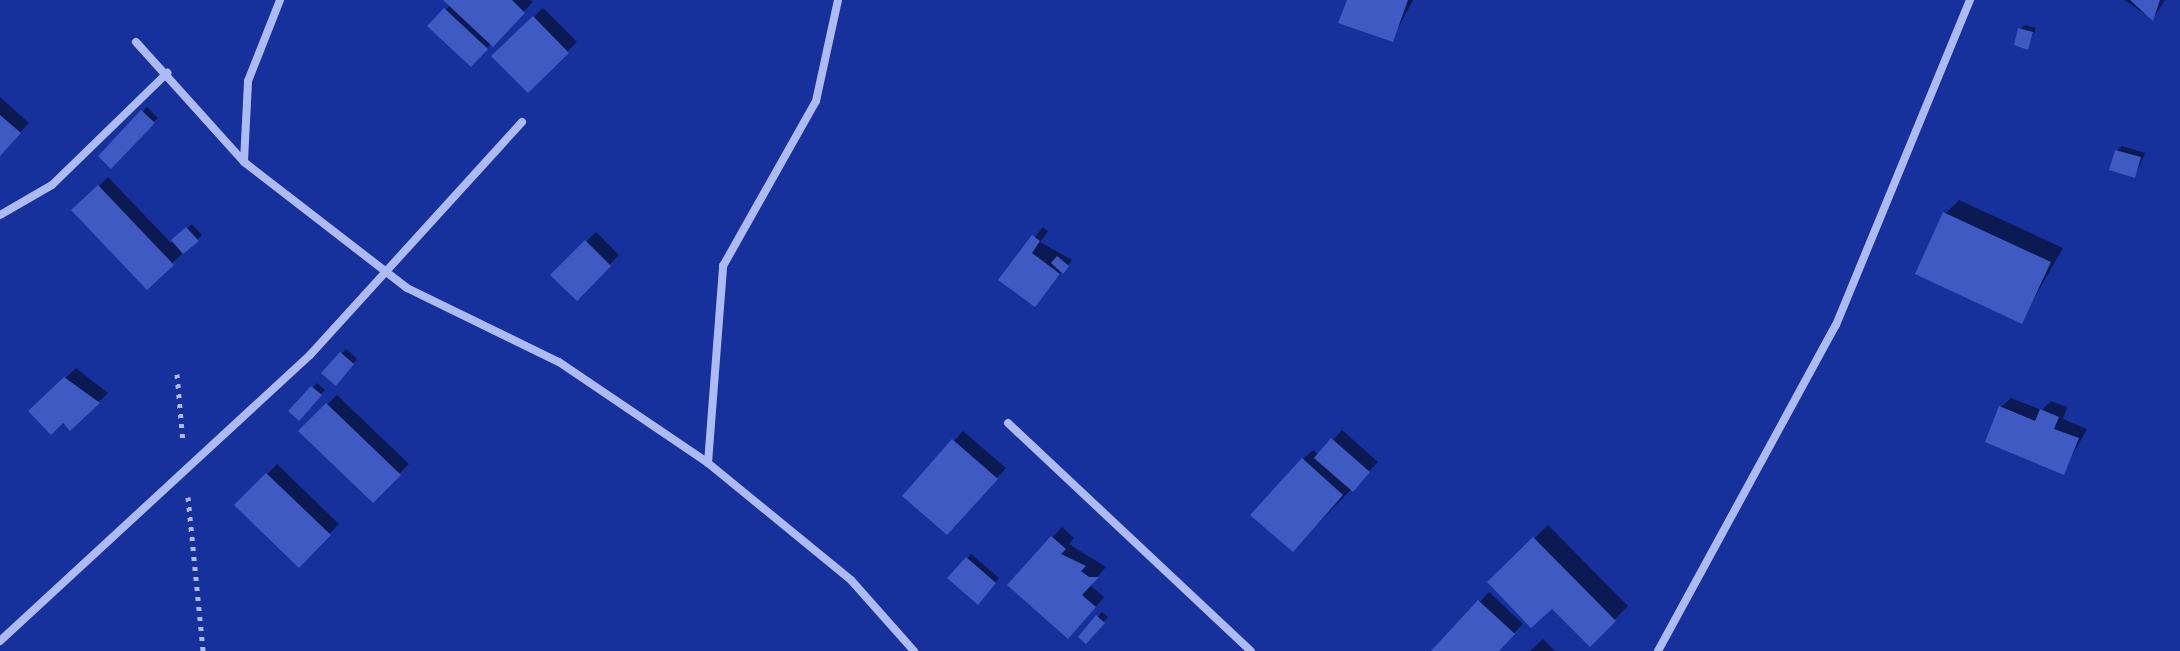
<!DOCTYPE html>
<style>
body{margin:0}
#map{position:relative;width:2180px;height:651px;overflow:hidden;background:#16319c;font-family:"Noto Sans",sans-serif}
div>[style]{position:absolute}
.shadow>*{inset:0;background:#0007}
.building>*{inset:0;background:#3f5ac2}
.path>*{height:5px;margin-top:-2.5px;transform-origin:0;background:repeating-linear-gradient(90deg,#adbbf2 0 4px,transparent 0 10px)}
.minor>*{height:8px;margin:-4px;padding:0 4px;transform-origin:4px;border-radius:4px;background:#adbbf2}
span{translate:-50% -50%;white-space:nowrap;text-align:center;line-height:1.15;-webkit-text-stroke:8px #16319c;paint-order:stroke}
</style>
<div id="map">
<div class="shadow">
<div style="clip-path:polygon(446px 0,530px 0,533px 2px,471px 64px,430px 26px,451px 4px)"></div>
<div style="clip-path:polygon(1349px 0,1413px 0,1392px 40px)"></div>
<div style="clip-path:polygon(2124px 0,2165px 0,2153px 19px)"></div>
<div style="clip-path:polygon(543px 8px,577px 42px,528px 90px,494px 56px)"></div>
<div style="clip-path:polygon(2025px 25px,2036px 28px,2027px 47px,2020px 29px)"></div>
<div style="clip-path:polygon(0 97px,29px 123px,0 154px)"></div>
<div style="clip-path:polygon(147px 107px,158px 118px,111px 166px,101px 156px)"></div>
<div style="clip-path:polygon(2122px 146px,2145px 153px,2135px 176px,2117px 151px)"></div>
<div style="clip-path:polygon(108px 177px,171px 243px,192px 224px,202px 235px,147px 287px,74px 210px)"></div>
<div style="clip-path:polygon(1959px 200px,2063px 248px,2021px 321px,1945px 214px)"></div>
<div style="clip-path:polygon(1043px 227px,1048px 231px,1040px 242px,1072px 260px,1035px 305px,1001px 279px)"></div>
<div style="clip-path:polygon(596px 232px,619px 255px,577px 298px,553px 275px)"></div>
<div style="clip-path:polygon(346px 349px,357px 359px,336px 383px,324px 373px)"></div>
<div style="clip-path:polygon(76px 368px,108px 393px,71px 428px,31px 411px)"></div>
<div style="clip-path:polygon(317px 383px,325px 390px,299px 418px,291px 411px)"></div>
<div style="clip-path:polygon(337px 395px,409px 464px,373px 500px,301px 431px)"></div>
<div style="clip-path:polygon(2011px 398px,2042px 410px,2051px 401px,2067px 407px,2063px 419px,2087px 429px,2063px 472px,2001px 407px)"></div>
<div style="clip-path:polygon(1342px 430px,1378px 462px,1302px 540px,1303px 459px,1313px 450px,1319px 455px)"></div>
<div style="clip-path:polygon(963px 431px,1006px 468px,956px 523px,954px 441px)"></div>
<div style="clip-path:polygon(277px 464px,339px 524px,299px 565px,237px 505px)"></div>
<div style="clip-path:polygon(1548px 525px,1628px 606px,1590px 644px,1552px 606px,1490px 582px)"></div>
<div style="clip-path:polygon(1062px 527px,1074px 538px,1069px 544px,1106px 567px,1090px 585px,1104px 597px,1078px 627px,1009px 585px)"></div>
<div style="clip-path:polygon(971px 554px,999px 578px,978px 602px,950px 578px)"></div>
<div style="clip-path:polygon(1489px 592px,1523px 624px,1497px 651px,1434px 651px)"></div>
<div style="clip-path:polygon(1102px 612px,1108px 617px,1086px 642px,1098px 617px)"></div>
<div style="clip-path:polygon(1543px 639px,1555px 651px,1530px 651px)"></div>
</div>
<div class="building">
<div style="clip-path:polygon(443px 0,512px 0,525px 13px,493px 47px)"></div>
<div style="clip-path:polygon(1347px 0,1408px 0,1393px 42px,1338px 23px)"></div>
<div style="clip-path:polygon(2130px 0,2160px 0,2153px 21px)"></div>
<div style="clip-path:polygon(444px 8px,488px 49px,471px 67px,427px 26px)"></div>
<div style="clip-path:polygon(533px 16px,569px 53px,528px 93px,491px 56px)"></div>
<div style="clip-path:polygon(2018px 28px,2033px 32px,2028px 50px,2014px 45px)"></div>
<div style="clip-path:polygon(141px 110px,155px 123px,111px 169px,98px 156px)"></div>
<div style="clip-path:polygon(0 115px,21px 133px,0 156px)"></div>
<div style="clip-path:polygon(2115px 150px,2141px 157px,2135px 178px,2109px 170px)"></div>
<div style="clip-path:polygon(98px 185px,174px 265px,147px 290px,71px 210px)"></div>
<div style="clip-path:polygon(1943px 212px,2051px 262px,2022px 324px,1915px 274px)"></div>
<div style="clip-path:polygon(186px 227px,199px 241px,183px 254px,171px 240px)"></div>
<div style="clip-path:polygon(1032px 235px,1040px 241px,1032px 253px,1060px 274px,1035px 307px,998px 280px)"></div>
<div style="clip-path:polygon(585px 240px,611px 266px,577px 301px,550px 275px)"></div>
<div style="clip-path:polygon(1057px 256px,1069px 266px,1063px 274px,1051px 263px)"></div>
<div style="clip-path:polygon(340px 352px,354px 364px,336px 386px,321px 373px)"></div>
<div style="clip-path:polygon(64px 377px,100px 403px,70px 431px,63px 423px,51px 435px,28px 411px)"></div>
<div style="clip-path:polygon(311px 386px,322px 395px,299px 421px,288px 411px)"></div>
<div style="clip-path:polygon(326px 403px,401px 475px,373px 503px,298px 431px)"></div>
<div style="clip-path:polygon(1999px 406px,2035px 421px,2040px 409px,2059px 417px,2054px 429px,2079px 438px,2064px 475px,1985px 442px)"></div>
<div style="clip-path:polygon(1331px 438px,1370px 472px,1353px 492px,1314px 458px)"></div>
<div style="clip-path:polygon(952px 439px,998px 479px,947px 535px,902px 496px)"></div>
<div style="clip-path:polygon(1302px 458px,1343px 495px,1293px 552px,1250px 515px)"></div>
<div style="clip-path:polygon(266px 473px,331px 535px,299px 568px,234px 505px)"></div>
<div style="clip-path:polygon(1051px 536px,1066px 549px,1061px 554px,1086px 566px,1081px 571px,1089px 577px,1099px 577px,1082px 595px,1096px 607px,1068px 639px,1007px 585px)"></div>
<div style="clip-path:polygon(1533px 537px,1616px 621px,1590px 647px,1552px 609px,1531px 628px,1487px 582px)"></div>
<div style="clip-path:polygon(966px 557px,996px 583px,978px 605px,947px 578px)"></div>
<div style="clip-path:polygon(1478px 600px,1515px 634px,1499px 651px,1431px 651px)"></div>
<div style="clip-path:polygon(1096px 615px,1105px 623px,1086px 644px,1078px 637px)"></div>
</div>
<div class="path">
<div style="left:177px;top:374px;width:69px;rotate:85deg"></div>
<div style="left:188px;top:497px;width:155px;rotate:84.4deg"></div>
</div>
<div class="minor">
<div style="left:136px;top:42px;width:161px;rotate:48deg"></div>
<div style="left:244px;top:162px;width:206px;rotate:37.7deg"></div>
<div style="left:407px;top:288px;width:169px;rotate:26deg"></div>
<div style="left:559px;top:362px;width:180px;rotate:34.1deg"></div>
<div style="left:708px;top:463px;width:185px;rotate:39.3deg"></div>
<div style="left:851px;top:580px;width:95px;rotate:48.4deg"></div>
<div style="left:244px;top:161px;width:80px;rotate:-87.1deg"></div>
<div style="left:248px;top:81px;width:87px;rotate:-68.4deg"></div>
<div style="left:0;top:215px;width:60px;rotate:-30deg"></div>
<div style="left:52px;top:185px;width:161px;rotate:-44.2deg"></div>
<div style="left:1008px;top:423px;width:333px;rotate:43.2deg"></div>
<div style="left:708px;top:463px;width:198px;rotate:-85.6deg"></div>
<div style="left:723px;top:266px;width:189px;rotate:-60.6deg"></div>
<div style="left:816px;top:101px;width:103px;rotate:-77.7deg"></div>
<div style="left:0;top:641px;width:422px;rotate:-42.7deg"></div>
<div style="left:310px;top:355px;width:315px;rotate:-47.7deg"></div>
<div style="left:1658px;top:651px;width:371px;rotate:-61.4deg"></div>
<div style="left:1836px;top:325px;width:352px;rotate:-67.6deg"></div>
</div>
</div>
